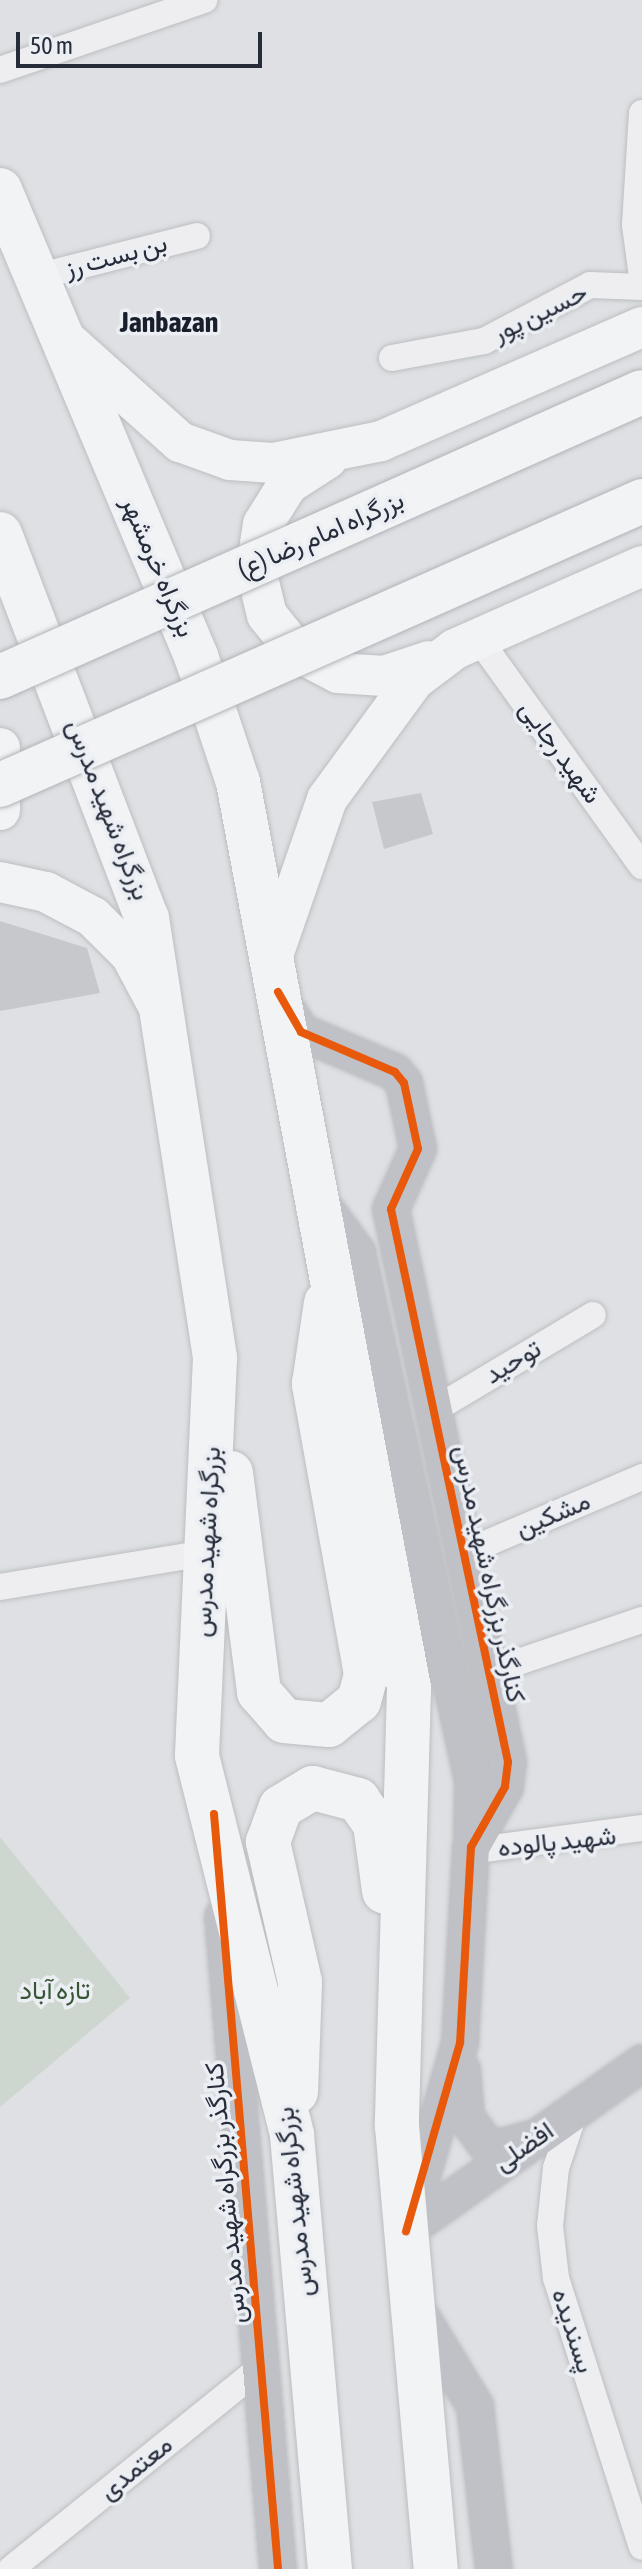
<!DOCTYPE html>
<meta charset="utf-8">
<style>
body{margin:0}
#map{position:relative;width:642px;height:2569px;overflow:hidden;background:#dee0e3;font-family:"Asap Condensed",Vazirmatn,sans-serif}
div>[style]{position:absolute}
.green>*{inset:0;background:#ced7cf}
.building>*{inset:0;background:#c7c8cb}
.roads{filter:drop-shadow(0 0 2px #bcbec1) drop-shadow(0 0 2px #bcbec1)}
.street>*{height:26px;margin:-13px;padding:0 13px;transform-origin:13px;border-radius:13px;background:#eeeef0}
.secondary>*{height:36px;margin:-18px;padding:0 18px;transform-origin:18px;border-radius:18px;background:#bfc1c6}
.primary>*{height:40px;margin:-20px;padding:0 20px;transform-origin:20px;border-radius:20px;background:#f2f3f4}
.highway>*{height:44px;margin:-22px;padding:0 22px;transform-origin:22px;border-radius:22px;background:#f2f3f4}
.bridges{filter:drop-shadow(0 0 2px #b1b3b8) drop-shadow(0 0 2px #b1b3b8)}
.highway-bridge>*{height:44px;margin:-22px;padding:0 22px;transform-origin:22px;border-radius:22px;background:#f2f3f4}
.cycleway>*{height:8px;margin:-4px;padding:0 4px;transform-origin:4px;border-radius:4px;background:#e8590c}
span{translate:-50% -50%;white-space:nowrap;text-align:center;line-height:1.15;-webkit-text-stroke:7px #ebeef3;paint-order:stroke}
.street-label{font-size:26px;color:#272c3b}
.park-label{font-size:26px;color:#385635}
.neighbourhood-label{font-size:28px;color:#191e2b;font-weight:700}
.scale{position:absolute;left:16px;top:32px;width:246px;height:36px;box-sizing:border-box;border:4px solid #272c3b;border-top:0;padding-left:10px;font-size:24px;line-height:28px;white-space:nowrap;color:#272c3b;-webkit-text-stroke:6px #ebeef3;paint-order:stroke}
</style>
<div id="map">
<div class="green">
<div style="clip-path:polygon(0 1837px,130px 1998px,0 2107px)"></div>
</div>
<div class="building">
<div style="clip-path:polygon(421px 793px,433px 834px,384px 849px,372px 802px)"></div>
<div style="clip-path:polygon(0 921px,87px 948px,100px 993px,0 1011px)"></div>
</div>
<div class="roads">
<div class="street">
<div style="left:0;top:70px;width:216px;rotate:-18.9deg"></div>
<div style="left:642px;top:113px;width:112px;rotate:93.6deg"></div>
<div style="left:635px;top:225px;width:52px;rotate:82.3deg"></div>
<div style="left:36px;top:277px;width:166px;rotate:-14.3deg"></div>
<div style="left:392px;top:358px;width:94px;rotate:-10.5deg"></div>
<div style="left:484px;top:341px;width:120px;rotate:-27.8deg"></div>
<div style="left:590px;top:285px;width:52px;rotate:2.2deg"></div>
<div style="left:478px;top:638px;width:281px;rotate:54.3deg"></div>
<div style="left:434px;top:1410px;width:185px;rotate:-30.9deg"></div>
<div style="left:464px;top:1553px;width:194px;rotate:-23.1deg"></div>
<div style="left:0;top:1587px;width:209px;rotate:-9.4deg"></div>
<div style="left:489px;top:1672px;width:162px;rotate:-18.8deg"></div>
<div style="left:471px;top:1851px;width:173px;rotate:-7.7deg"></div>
<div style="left:575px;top:2111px;width:60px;rotate:108.4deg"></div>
<div style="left:556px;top:2168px;width:58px;rotate:95.9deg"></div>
<div style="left:550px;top:2226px;width:52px;rotate:83.4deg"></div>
<div style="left:556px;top:2278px;width:282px;rotate:72.3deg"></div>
<div style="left:11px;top:2569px;width:321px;rotate:-38.9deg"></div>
</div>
<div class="secondary">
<div style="left:281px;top:1000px;width:38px;rotate:58deg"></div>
<div style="left:301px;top:1032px;width:102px;rotate:23.1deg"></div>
<div style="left:395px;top:1072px;width:14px;rotate:51deg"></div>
<div style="left:404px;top:1083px;width:67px;rotate:78deg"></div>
<div style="left:418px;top:1149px;width:66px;rotate:114.2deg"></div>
<div style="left:391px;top:1209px;width:565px;rotate:78.05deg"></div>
<div style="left:508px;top:1762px;width:25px;rotate:97deg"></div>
<div style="left:505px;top:1787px;width:69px;rotate:119.5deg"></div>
<div style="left:471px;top:1847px;width:196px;rotate:93.2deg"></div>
<div style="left:460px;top:2043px;width:182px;rotate:105.9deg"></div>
<div style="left:313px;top:1193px;width:74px;rotate:53.3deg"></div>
<div style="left:357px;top:1252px;width:542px;rotate:77.63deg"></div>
<div style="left:473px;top:1781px;width:53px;rotate:91.1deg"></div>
<div style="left:223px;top:1917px;width:654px;rotate:85.18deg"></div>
<div style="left:462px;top:2070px;width:47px;rotate:85.1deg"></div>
<div style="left:466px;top:2117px;width:32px;rotate:54deg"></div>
<div style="left:485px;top:2143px;width:14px;rotate:21deg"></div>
<div style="left:498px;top:2148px;width:34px;rotate:-15deg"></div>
<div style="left:406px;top:2231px;width:290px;rotate:-35.4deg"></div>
<div style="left:412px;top:2302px;width:122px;rotate:58.8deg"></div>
<div style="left:475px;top:2406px;width:164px;rotate:83.4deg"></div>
</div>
<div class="primary">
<div style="left:67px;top:341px;width:152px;rotate:41.8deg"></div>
<div style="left:180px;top:442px;width:53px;rotate:19.8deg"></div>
<div style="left:230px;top:460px;width:43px;rotate:4deg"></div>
<div style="left:273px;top:463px;width:110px;rotate:-11.5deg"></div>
<div style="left:381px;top:441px;width:285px;rotate:-23.6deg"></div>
<div style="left:327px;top:459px;width:46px;rotate:147.3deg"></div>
<div style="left:288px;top:484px;width:47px;rotate:122deg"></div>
<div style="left:263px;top:524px;width:47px;rotate:98.7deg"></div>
<div style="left:256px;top:570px;width:46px;rotate:76.3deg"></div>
<div style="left:267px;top:615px;width:46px;rotate:51.1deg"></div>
<div style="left:296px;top:651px;width:47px;rotate:27.6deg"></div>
<div style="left:338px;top:673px;width:46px;rotate:3.7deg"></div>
<div style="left:384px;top:676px;width:47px;rotate:-18.4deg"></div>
<div style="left:0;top:748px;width:62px;rotate:90deg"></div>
<div style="left:0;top:882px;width:47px;rotate:12.3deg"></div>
<div style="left:46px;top:892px;width:53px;rotate:28deg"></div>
<div style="left:93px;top:917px;width:54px;rotate:45deg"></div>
<div style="left:131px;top:955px;width:53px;rotate:62deg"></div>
<div style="left:272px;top:958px;width:168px;rotate:-70.9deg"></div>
<div style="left:327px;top:799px;width:147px;rotate:-53.8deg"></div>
<div style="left:414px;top:680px;width:51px;rotate:-37.1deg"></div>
<div style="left:455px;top:649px;width:205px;rotate:-23.9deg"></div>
</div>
<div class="highway">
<div style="left:0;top:190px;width:506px;rotate:67.19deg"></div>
<div style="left:196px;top:656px;width:133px;rotate:71.6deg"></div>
<div style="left:238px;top:782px;width:922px;rotate:79.31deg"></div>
<div style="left:409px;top:1688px;width:438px;rotate:91.6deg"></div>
<div style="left:397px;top:2126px;width:445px;rotate:85deg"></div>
<div style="left:0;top:534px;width:411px;rotate:69.1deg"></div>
<div style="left:147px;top:918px;width:445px;rotate:81.2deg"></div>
<div style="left:215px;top:1358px;width:398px;rotate:92.6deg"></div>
<div style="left:197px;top:1756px;width:391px;rotate:75.9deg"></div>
<div style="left:292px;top:2135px;width:436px;rotate:85deg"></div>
<div style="left:231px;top:1473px;width:221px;rotate:82.7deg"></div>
<div style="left:259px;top:1692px;width:38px;rotate:49deg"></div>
<div style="left:284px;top:1721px;width:45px;rotate:5.1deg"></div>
<div style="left:329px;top:1725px;width:38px;rotate:-39deg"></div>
<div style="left:359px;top:1701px;width:28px;rotate:-75deg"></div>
<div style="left:366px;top:1674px;width:295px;rotate:-100.2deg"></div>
<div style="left:314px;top:1384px;width:82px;rotate:-81.6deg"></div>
<div style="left:296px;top:2092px;width:110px;rotate:-87.9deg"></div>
<div style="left:300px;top:1982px;width:144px;rotate:-102.9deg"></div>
<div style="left:268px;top:1842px;width:37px;rotate:-70deg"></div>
<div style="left:281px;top:1807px;width:37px;rotate:-31deg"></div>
<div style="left:313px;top:1788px;width:47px;rotate:14.9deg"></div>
<div style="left:358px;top:1800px;width:29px;rotate:55deg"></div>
<div style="left:375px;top:1824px;width:68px;rotate:82.3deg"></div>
</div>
</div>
<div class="bridges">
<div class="highway-bridge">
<div style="left:0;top:677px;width:702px;rotate:-23.94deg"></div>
<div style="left:0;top:785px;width:702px;rotate:-23.86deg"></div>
</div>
</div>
<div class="cycleway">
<div style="left:278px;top:992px;width:46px;rotate:60.1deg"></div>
<div style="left:301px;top:1032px;width:102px;rotate:23.1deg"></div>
<div style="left:395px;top:1072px;width:14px;rotate:51deg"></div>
<div style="left:404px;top:1083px;width:67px;rotate:78deg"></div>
<div style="left:418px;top:1149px;width:66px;rotate:114.2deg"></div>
<div style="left:391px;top:1209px;width:565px;rotate:78.05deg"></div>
<div style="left:508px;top:1762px;width:25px;rotate:97deg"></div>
<div style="left:505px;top:1787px;width:69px;rotate:119.5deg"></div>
<div style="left:471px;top:1847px;width:196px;rotate:93.2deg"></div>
<div style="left:460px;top:2043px;width:196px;rotate:106deg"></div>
<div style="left:214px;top:1814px;width:758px;rotate:85.15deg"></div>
</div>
<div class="street-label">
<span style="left:116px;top:256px;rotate:-15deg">بن بست رز</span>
<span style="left:540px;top:313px;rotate:-26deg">حسین پور</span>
<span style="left:321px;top:535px;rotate:-24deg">بزرگراه امام رضا (ع)</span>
<span style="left:158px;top:567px;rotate:67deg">بزرگراه خرمشهر</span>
<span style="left:560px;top:752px;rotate:54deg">شهید رجایی</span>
<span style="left:108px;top:810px;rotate:69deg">بزرگراه شهید مدرس</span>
<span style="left:513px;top:1362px;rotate:-31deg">توحید</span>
<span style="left:553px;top:1515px;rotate:-23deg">مشکین</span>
<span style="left:207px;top:1542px;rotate:-87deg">بزرگراه شهید مدرس</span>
<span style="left:489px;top:1574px;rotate:78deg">کنارگذر بزرگراه شهید مدرس</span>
<span style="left:557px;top:1842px;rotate:-6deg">شهید پالوده</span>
<span style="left:524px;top:2147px;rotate:-35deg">افضلی</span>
<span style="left:226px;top:2193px;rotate:-95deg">کنارگذر بزرگراه شهید مدرس</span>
<span style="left:295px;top:2202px;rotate:-96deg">بزرگراه شهید مدرس</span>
<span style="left:573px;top:2331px;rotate:72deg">پسندیده</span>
<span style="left:136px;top:2468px;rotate:-39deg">معتمدی</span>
</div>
<div class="park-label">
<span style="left:55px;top:1991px">تازه آباد</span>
</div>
<div class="neighbourhood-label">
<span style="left:169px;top:322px">Janbazan</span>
</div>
<div class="scale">50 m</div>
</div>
